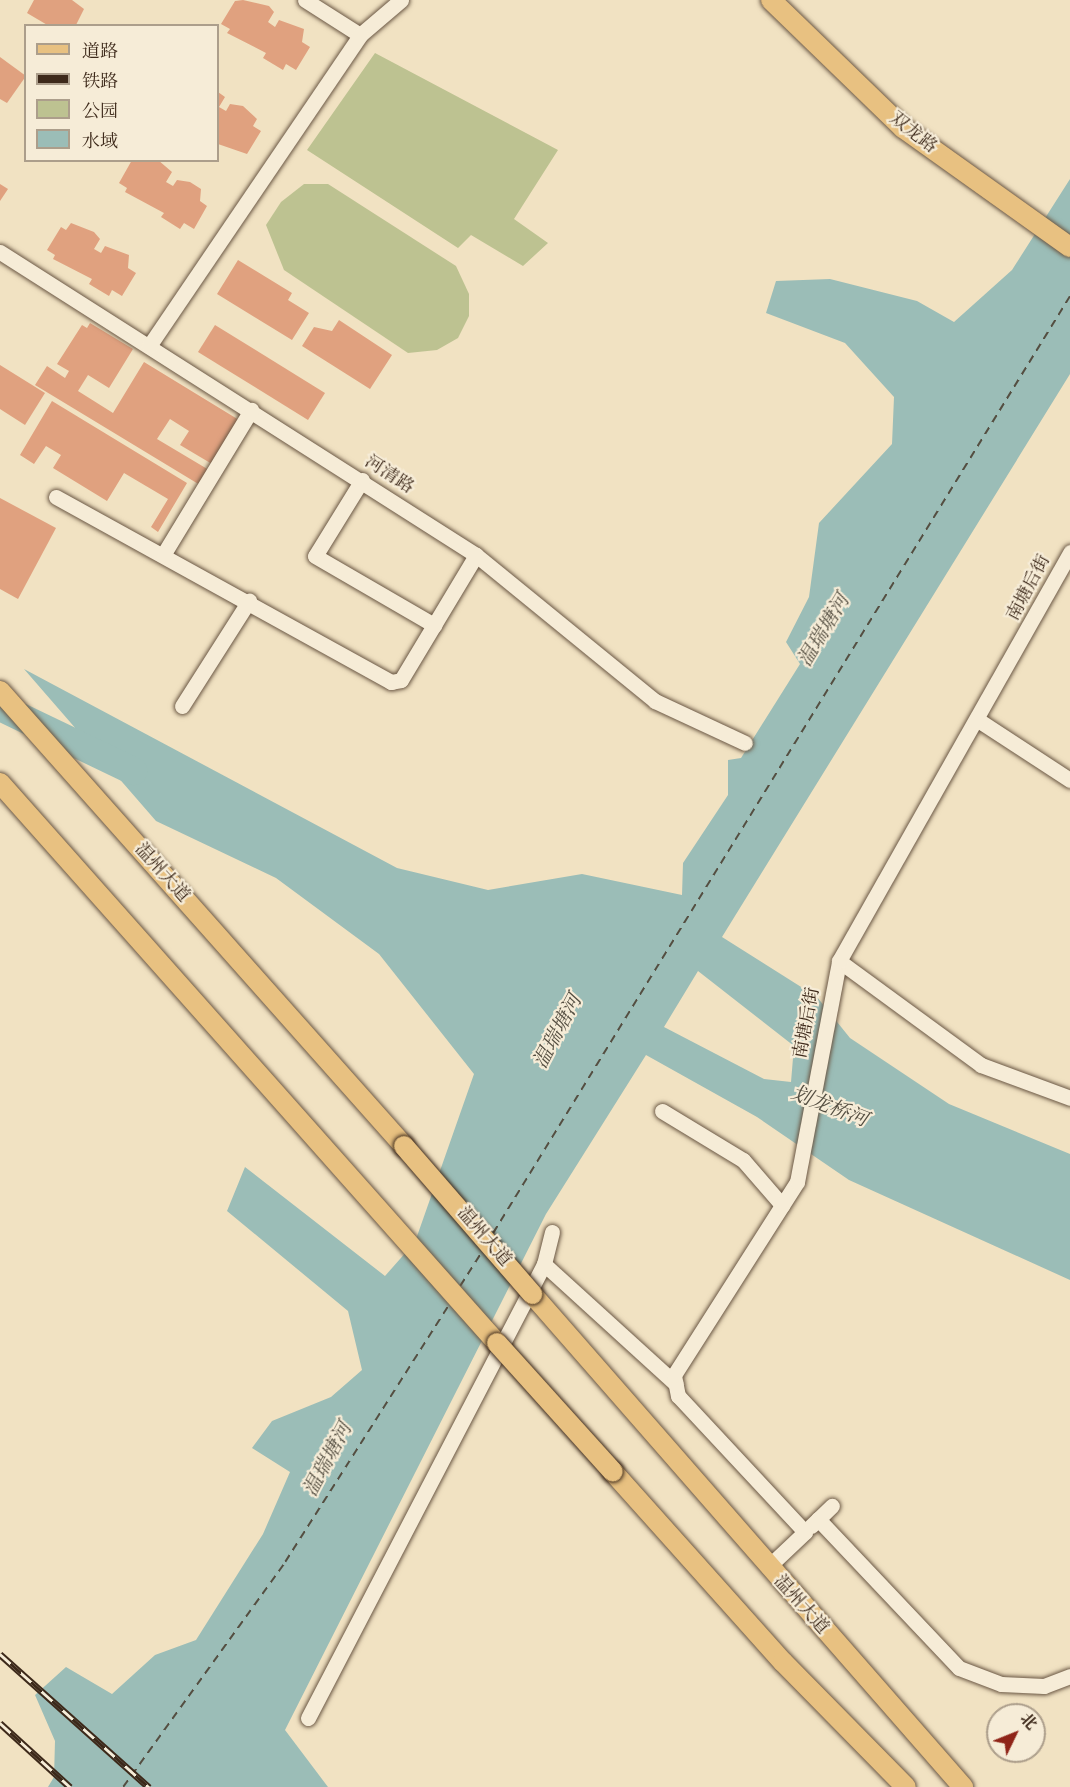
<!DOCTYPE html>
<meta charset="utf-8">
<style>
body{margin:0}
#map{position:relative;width:1070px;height:1787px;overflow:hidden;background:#f1e2c2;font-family:"Old Standard TT","Noto Serif SC",serif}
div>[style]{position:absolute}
.green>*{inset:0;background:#bdc291}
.water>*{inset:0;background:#9bbdb7}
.river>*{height:28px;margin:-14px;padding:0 14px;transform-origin:14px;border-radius:14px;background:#9bbdb7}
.ferry>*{height:1.5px;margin-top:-0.75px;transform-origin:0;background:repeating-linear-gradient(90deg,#544e41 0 8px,transparent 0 14px)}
.building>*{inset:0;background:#e0a17f}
.roads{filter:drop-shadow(0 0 2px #6a5744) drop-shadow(0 0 2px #6a5744)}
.minor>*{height:15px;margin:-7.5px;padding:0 7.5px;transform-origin:7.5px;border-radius:7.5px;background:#f6ecd7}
.major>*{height:20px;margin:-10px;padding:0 10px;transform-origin:10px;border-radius:10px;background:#e8c181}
.rail>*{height:7px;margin-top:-3.5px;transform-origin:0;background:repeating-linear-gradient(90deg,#f6ecd7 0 14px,#3d291a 0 28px);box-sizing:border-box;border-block:2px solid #3d291a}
.bridges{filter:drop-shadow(0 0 2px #3d291a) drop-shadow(0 0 2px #3d291a)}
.major-bridge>*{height:20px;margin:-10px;padding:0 10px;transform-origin:10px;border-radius:10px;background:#e8c181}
span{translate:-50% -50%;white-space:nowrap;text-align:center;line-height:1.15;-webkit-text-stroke:4.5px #f6ecd7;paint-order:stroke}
.street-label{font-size:18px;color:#3d291a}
.water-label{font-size:20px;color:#544e41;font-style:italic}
.legend{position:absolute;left:24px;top:24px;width:195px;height:138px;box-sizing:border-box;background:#f6ecd7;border:2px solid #ac9e8b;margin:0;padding:8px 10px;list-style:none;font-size:18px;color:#3d291a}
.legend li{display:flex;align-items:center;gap:12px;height:30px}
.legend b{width:30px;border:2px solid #ac9e8b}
.north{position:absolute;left:986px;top:1703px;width:60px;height:60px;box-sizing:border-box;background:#f6ecd7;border:2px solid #ac9e8b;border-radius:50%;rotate:47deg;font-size:16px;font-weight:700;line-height:24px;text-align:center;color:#3d291a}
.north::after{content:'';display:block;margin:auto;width:21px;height:27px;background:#8f2418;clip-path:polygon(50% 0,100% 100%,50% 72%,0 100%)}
</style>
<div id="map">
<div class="green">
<div style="clip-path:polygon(375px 53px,558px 150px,514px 219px,548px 243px,523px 266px,471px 235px,458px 248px,307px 150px)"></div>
<div style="clip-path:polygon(304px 184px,328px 184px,456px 266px,469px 294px,469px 316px,458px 338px,437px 350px,408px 353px,284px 270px,266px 225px,281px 202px)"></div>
</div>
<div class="water">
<div style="clip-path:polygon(evenodd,1070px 179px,1070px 374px,722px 937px,817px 997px,850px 1038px,949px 1104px,1070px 1154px,1070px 1280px,849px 1180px,757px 1117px,646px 1055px,546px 1214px,285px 1730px,328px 1787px,48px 1787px,54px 1777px,55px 1741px,35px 1695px,66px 1667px,112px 1694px,155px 1655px,196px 1640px,263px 1534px,290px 1472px,252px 1448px,272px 1421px,331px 1397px,362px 1370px,348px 1311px,227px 1211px,245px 1167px,385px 1276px,415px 1242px,474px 1074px,379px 954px,276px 878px,156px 821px,24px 669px,397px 868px,488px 890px,582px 874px,682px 895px,683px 863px,728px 795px,728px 760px,741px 758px,800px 664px,786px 642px,809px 597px,819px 523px,892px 444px,894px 397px,845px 343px,766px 313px,776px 281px,830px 279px,917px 301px,954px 322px,1012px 270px,1070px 179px,698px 971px,794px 1046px,791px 1082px,764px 1079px,664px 1027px,698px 971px)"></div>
</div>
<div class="river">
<div style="left:0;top:707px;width:148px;rotate:25.7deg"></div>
</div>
<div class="ferry">
<div style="left:493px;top:1233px;width:1100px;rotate:-58.38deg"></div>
<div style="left:460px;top:1286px;width:43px;rotate:-57.4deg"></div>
<div style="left:123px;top:1787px;width:277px;rotate:-54.2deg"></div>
<div style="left:285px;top:1562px;width:307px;rotate:-57.5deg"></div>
</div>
<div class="building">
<div style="clip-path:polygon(34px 0,72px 0,84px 9px,76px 25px,49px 26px,27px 13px)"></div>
<div style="clip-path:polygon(243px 0,269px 6px,274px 12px,268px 22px,275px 27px,279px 20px,304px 29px,302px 42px,310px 47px,296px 70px,286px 64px,283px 70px,263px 58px,266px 53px,227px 33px,230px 29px,221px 24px,235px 1px)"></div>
<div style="clip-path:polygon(0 57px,26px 76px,7px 103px,0 99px)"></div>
<div style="clip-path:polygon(218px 92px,225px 97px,219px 107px,226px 111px,230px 104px,243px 106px,257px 119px,253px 126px,261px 131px,247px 154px,218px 144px)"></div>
<div style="clip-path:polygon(132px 160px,158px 160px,172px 172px,166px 182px,173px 186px,177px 180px,190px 182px,201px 189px,200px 201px,207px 206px,194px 229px,184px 223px,180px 229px,161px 217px,164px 213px,125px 192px,127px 188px,119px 183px)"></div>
<div style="clip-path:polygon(0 184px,8px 189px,0 201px)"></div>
<div style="clip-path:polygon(71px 223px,94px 232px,100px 239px,94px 249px,101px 253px,105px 246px,129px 255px,128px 268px,136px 273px,122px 296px,112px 290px,109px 296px,89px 284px,92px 279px,53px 259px,55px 255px,47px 250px,61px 227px,66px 230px)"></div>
<div style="clip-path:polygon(238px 260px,292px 293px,288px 300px,309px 313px,292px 340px,217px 294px)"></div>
<div style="clip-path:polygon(339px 320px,392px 355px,370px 389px,302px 346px,314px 327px,332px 331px)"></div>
<div style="clip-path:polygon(90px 323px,133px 349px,109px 388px,88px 375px,78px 391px,113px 413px,144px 362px,239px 420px,212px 464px,180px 445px,189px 431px,170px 419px,157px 439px,209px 470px,200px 485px,35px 385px,47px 366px,65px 378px,69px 371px,57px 364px,82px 325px,87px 328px)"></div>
<div style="clip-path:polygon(215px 325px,325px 393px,308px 420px,198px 352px)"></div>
<div style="clip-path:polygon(0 365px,45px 393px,25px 425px,0 409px)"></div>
<div style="clip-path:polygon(52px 401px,187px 483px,158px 532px,151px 527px,168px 499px,124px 473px,107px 501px,53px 468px,61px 455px,46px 446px,34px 464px,20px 455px)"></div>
<div style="clip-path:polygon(0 498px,56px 528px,18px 599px,0 589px)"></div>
</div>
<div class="roads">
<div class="minor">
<div style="left:305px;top:0;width:65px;rotate:32.5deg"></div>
<div style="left:360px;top:35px;width:54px;rotate:-40.5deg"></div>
<div style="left:0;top:252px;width:564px;rotate:32.48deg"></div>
<div style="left:476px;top:555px;width:231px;rotate:39.2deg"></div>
<div style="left:655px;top:701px;width:99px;rotate:25deg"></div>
<div style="left:149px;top:346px;width:376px;rotate:-55.8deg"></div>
<div style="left:362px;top:480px;width:89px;rotate:121.7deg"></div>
<div style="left:315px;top:556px;width:138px;rotate:30.1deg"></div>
<div style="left:56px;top:497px;width:383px;rotate:28.9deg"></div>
<div style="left:391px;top:682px;width:10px;rotate:-11deg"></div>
<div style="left:401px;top:680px;width:146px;rotate:-59deg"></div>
<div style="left:163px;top:555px;width:170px;rotate:-58.7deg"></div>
<div style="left:182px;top:706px;width:125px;rotate:-57.5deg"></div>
<div style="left:978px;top:720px;width:110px;rotate:33.1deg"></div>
<div style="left:839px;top:961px;width:176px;rotate:36.2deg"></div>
<div style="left:981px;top:1065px;width:95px;rotate:20.3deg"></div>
<div style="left:662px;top:1111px;width:95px;rotate:31.2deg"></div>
<div style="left:743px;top:1160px;width:60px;rotate:49.1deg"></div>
<div style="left:544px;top:1264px;width:178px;rotate:42.3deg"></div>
<div style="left:818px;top:1519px;width:205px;rotate:46.6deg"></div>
<div style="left:959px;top:1668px;width:45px;rotate:20.9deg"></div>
<div style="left:1001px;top:1684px;width:43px;rotate:2.7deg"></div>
<div style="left:1044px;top:1686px;width:28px;rotate:-21deg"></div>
<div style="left:811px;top:1526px;width:29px;rotate:-44deg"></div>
<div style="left:768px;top:1567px;width:51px;rotate:-43.4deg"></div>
<div style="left:805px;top:1532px;width:186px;rotate:-133deg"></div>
<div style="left:678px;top:1396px;width:21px;rotate:-101deg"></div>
<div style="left:674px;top:1375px;width:229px;rotate:-57.5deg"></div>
<div style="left:797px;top:1182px;width:225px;rotate:-79.2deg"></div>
<div style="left:839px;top:961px;width:470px;rotate:-60.5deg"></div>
<div style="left:308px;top:1718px;width:512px;rotate:-62.53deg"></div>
<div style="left:544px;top:1264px;width:33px;rotate:-76deg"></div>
</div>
<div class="major">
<div style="left:771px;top:0;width:184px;rotate:44.1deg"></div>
<div style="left:903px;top:128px;width:205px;rotate:35.5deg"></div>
<div style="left:0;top:691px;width:608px;rotate:48.4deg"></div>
<div style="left:0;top:783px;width:749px;rotate:48.41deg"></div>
<div style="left:532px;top:1294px;width:655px;rotate:48.84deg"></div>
<div style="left:613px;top:1472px;width:255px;rotate:48.2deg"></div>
<div style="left:783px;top:1662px;width:175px;rotate:45.5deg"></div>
</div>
</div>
<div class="rail">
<div style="left:0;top:1654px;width:200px;rotate:41.8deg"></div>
<div style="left:0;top:1723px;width:95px;rotate:42.4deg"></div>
</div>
<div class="bridges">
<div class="major-bridge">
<div style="left:404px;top:1146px;width:196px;rotate:49.1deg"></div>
<div style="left:497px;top:1343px;width:173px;rotate:48deg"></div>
</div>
</div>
<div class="street-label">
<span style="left:913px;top:133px;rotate:38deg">双龙路</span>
<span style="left:389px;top:475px;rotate:33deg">河清路</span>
<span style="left:1029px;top:588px;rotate:-62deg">南塘后街</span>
<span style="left:162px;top:873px;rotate:48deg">温州大道</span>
<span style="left:807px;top:1023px;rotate:-79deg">南塘后街</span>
<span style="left:484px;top:1237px;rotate:49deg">温州大道</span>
<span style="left:801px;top:1605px;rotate:48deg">温州大道</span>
</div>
<div class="water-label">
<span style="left:825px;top:631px;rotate:-59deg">温瑞塘河</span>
<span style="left:559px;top:1032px;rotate:-62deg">温瑞塘河</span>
<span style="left:829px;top:1108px;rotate:21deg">划龙桥河</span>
<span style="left:329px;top:1460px;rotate:-62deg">温瑞塘河</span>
</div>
<ul class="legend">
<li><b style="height:8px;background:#e8c181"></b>道路</li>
<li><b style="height:8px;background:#3d291a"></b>铁路</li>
<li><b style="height:16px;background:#bdc291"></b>公园</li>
<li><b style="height:16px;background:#9bbdb7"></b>水域</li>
</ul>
<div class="north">北</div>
</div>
